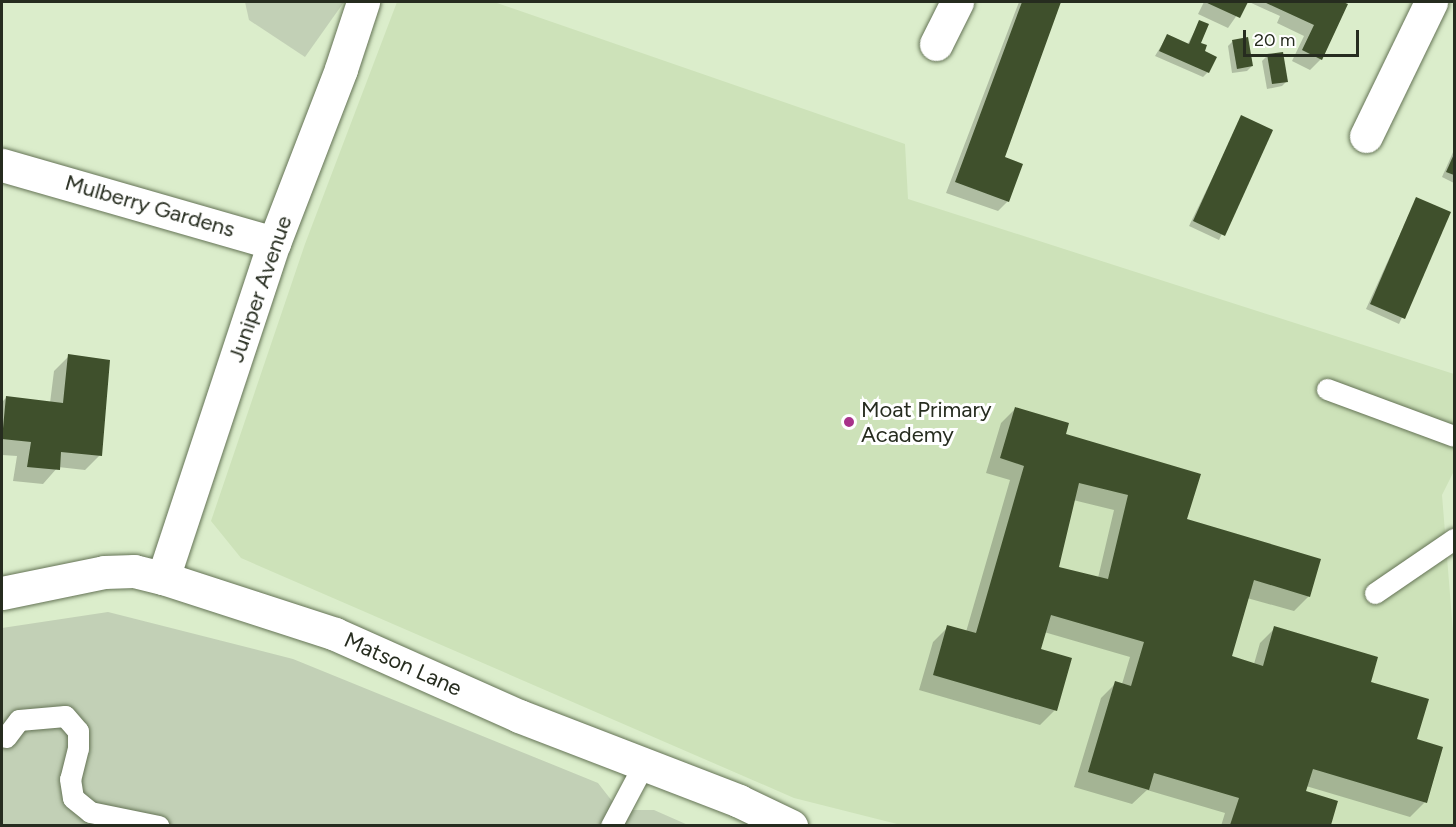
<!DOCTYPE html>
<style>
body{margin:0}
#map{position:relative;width:1456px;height:827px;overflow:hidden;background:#dbedcb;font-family:Figtree,sans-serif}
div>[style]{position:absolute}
.built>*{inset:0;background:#cde2b9}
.green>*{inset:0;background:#c2d0b6}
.shadow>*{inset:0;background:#0003}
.building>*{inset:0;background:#3f502c}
.roads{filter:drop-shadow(0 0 2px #647355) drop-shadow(0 0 2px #647355)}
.lane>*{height:21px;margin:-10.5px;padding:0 10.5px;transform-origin:10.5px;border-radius:10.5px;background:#fff}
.street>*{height:33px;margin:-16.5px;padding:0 16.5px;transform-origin:16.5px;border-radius:16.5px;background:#fff}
.dots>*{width:16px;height:16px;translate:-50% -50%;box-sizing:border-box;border:3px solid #fff;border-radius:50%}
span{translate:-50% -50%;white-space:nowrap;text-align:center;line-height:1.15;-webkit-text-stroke:6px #fff;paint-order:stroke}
.street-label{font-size:22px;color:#262c1f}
.poi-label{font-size:22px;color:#262c1f}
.left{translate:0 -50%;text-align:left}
.frame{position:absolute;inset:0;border:3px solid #262c1f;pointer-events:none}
.scale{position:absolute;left:1243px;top:30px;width:116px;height:27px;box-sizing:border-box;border:3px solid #262c1f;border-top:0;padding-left:8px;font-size:18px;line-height:21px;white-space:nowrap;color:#262c1f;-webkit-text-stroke:4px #fff;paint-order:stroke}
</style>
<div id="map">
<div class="built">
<div style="clip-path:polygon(397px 2px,494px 2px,905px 144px,908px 199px,1454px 374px,1454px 471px,1442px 495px,1454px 644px,1454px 825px,901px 825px,794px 798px,241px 558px,211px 521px,305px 244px)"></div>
</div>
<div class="green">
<div style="clip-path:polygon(245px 2px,344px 2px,305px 57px,249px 20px)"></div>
<div style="clip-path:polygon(108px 612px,293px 659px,598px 783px,619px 810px,654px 810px,688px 825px,2px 826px,2px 628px)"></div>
</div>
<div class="shadow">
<div style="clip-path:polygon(1019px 2px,1060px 2px,1003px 158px,1008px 201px,998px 211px,946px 193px)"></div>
<div style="clip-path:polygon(1204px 2px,1246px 2px,1228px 28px,1198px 14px)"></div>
<div style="clip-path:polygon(1249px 2px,1339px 2px,1346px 5px,1321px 59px,1310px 70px,1292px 61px,1304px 36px,1277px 23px,1280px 16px)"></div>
<div style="clip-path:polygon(1200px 22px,1199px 43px,1208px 72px,1203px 77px,1155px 56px,1167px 36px,1187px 45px)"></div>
<div style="clip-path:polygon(1233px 41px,1252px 66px,1247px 71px,1232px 73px,1228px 46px)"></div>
<div style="clip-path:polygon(1267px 56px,1287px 81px,1282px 86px,1267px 89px,1262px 61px)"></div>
<div style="clip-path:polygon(1242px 117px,1271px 131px,1219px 240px,1189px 226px)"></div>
<div style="clip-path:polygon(1454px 150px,1454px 183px,1442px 177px)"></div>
<div style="clip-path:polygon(1416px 199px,1449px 213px,1399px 324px,1366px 309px)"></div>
<div style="clip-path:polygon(69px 356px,100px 455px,85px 470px,58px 467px,43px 484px,13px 481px,17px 456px,2px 455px,2px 402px,6px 398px,50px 403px,54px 371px)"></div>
<div style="clip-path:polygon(evenodd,1016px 408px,1064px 435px,1185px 520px,1309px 596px,1294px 611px,1247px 598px,1230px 657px,1254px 664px,1260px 643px,1275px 628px,1369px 683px,1415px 740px,1425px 802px,1410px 817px,1306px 786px,1305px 792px,1336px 802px,1329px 826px,1221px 826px,1225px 813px,1147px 790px,1132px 804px,1074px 787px,1101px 698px,1116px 683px,1122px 684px,1130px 657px,1044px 632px,1039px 650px,1055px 710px,1040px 725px,919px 690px,933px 642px,948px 627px,966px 632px,1010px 480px,986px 473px,1001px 423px,1016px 408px,1073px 500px,1114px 510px,1098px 578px,1057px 568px,1073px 500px)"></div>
</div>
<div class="building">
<div style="clip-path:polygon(1022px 2px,1061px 2px,1005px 157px,1023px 164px,1009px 202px,955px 182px)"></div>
<div style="clip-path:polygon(1205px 2px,1248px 2px,1240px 18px)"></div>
<div style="clip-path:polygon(1264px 2px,1343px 2px,1348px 4px,1322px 60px,1302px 50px,1314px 25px)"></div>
<div style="clip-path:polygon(1199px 20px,1209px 24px,1201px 43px,1207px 45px,1205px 51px,1217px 57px,1209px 73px,1159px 51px,1167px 34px,1189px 44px)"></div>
<div style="clip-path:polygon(1248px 37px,1253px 66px,1237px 69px,1232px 40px)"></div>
<div style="clip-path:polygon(1283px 52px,1288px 82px,1272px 84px,1267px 54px)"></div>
<div style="clip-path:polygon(1241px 115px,1273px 130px,1225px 236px,1193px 221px)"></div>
<div style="clip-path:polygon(1454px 154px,1454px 175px,1446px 172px)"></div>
<div style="clip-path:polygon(1416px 197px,1451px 212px,1405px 319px,1370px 304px)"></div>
<div style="clip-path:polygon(68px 354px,110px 360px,102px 456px,61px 452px,60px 470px,27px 467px,31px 442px,2px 439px,6px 396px,63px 403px)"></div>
<div style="clip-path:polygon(evenodd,1015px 407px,1069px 423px,1066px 434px,1201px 474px,1187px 519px,1321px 559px,1310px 597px,1254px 580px,1232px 656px,1263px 666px,1274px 626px,1378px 657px,1371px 682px,1429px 699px,1417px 739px,1443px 747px,1427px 803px,1313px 769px,1306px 791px,1338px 801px,1331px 825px,1230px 825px,1239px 798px,1154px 773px,1149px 790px,1088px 772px,1115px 681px,1131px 686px,1144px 642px,1051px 615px,1041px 649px,1072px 658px,1057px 711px,933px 675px,947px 625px,976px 633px,1024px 466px,1000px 458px,1015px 407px,1079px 483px,1128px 495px,1108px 579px,1059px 567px,1079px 483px)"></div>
</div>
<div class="roads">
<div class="lane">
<div style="left:1327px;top:389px;width:135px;rotate:20.3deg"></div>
<div style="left:1375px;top:593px;width:96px;rotate:-34.4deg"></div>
<div style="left:6px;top:737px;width:21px;rotate:-53deg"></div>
<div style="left:19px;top:720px;width:46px;rotate:-5deg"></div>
<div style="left:65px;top:716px;width:20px;rotate:49deg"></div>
<div style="left:78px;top:731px;width:17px;rotate:90deg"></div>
<div style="left:78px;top:748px;width:32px;rotate:104deg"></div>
<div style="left:70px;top:779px;width:19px;rotate:81deg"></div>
<div style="left:73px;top:798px;width:22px;rotate:39deg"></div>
<div style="left:90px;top:812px;width:70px;rotate:11.5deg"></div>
<div style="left:611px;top:826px;width:70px;rotate:-62deg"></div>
</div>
<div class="street">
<div style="left:936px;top:44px;width:47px;rotate:-63.4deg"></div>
<div style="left:1366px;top:136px;width:149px;rotate:-64.1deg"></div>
<div style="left:2px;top:165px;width:283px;rotate:16deg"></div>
<div style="left:163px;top:578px;width:353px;rotate:-71.7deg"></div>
<div style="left:274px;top:243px;width:186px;rotate:-68.9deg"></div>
<div style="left:341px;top:69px;width:71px;rotate:-71.8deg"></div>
<div style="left:2px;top:593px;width:104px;rotate:-11.6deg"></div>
<div style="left:104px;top:572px;width:30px;rotate:-2deg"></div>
<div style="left:134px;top:571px;width:30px;rotate:14deg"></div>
<div style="left:163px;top:578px;width:181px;rotate:18deg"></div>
<div style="left:335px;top:634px;width:201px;rotate:24deg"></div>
<div style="left:519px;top:716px;width:236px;rotate:21.1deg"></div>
<div style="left:739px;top:801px;width:58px;rotate:25.7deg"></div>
</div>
</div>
<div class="dots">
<div style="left:849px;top:422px;background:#a8328a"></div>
</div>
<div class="street-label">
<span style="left:150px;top:206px;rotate:16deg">Mulberry Gardens</span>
<span style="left:260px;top:289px;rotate:-71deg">Juniper Avenue</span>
<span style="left:403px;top:664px;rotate:24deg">Matson Lane</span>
</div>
<div class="poi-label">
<span class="left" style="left:861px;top:422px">Moat Primary<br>Academy</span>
</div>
<div class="frame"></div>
<div class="scale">20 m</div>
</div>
